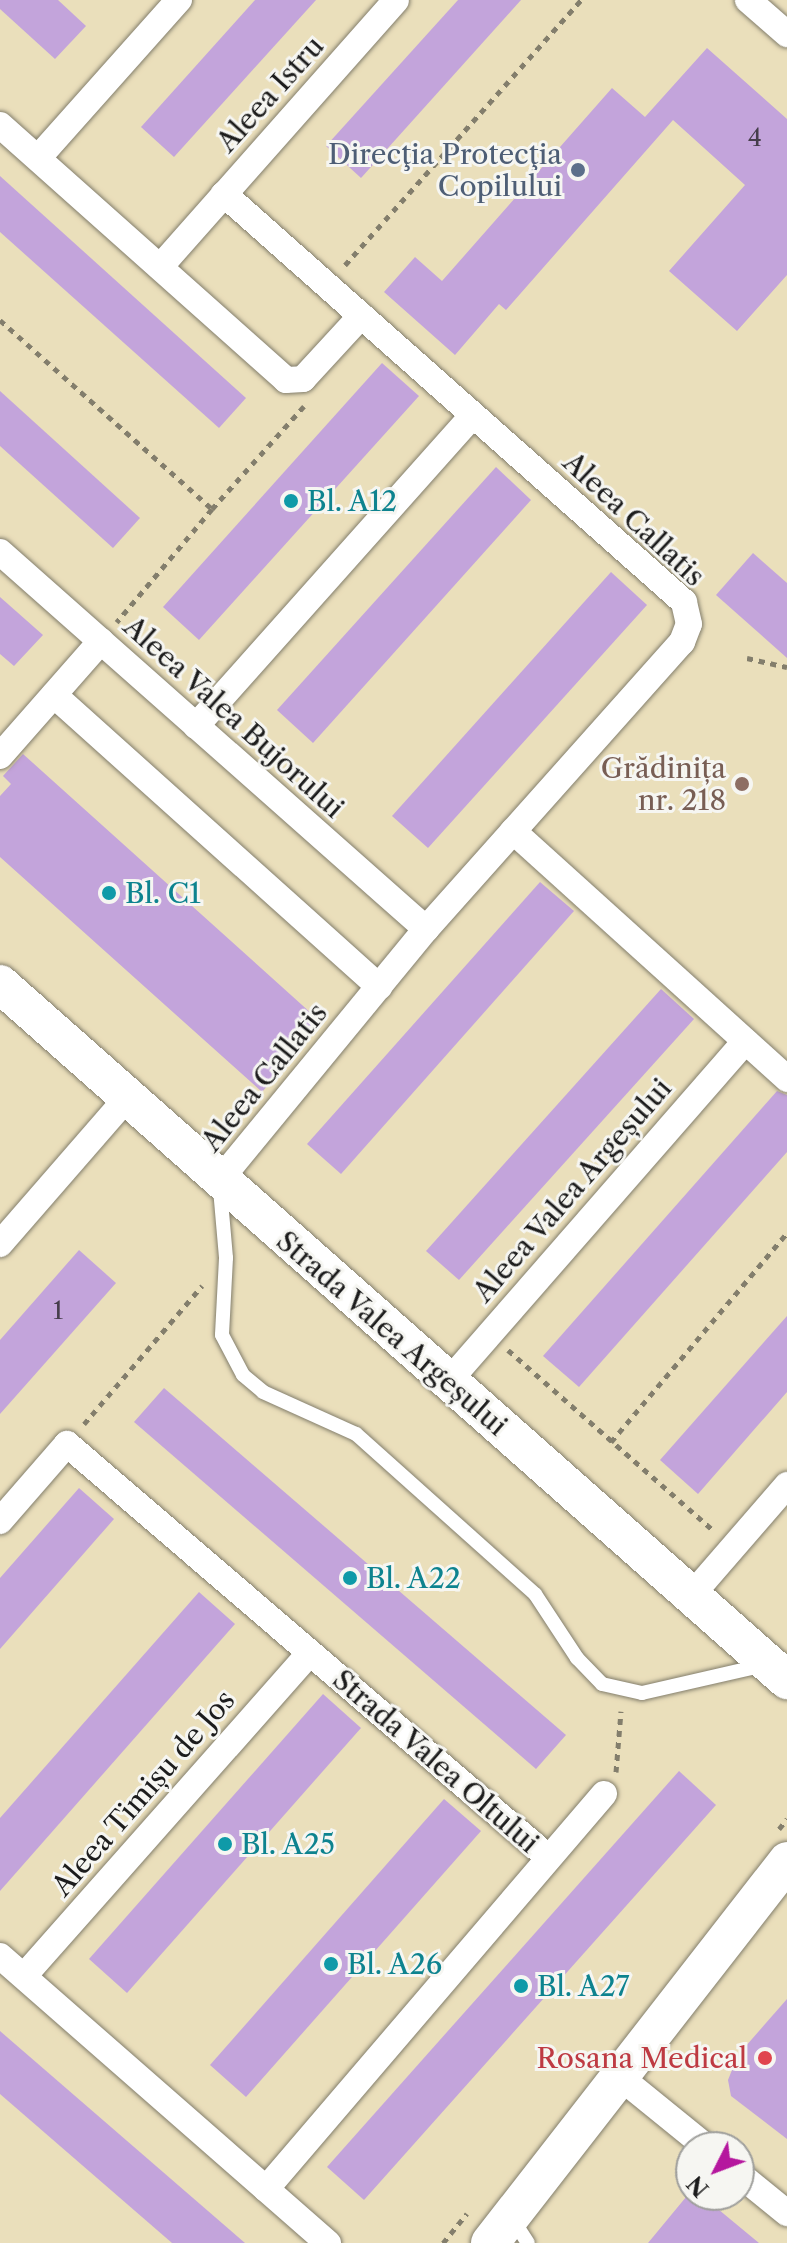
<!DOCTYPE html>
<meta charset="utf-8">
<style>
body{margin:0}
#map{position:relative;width:787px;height:2243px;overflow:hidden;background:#eadfbb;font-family:"Libre Caslon Text",serif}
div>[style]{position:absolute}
.building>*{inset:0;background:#c3a4db}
.path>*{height:5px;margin-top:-2.5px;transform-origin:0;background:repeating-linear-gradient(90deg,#837e6c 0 6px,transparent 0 12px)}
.roads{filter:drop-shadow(0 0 2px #837e6c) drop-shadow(0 0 2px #837e6c)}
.lane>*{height:14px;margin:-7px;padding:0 7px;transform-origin:7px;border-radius:7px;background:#fff}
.street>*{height:26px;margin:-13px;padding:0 13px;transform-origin:13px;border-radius:13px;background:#fff}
.secondary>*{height:38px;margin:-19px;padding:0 19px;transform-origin:19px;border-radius:19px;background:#fff}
.dots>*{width:22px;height:22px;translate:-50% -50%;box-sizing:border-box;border:4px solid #f6f6f2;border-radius:50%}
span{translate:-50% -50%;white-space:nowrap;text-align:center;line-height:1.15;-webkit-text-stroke:6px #f6f6f2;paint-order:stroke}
.number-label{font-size:24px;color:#463e4c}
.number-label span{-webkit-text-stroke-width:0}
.street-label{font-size:28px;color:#1c1c1c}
.service-label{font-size:28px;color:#4e5e75}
.right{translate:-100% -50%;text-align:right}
.culture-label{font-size:28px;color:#0d838f}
.left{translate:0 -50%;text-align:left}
.education-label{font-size:28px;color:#785e54}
.health-label{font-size:28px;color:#be3a42}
.north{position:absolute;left:675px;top:2131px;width:80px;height:80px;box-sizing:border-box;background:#f6f6f2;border:2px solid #9f9f9c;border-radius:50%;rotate:228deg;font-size:22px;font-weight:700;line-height:32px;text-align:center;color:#1c1c1c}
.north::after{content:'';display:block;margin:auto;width:28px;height:36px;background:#b5179e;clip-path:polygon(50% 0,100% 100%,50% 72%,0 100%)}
</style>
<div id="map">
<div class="building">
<div style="clip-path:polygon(0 0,58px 0,86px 26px,55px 59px,0 9px)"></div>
<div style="clip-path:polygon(255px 0,316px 0,174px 157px,141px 127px)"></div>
<div style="clip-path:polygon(458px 0,521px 0,361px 178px,326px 146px)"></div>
<div style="clip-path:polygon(707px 48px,787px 119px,787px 275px,737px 331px,669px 271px,745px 185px,673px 120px,506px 310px,499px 304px,455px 355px,384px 292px,415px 257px,442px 281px,612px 88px,645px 117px)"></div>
<div style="clip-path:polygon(0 176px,246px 398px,219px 428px,0 232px)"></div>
<div style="clip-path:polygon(382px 363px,419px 396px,199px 640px,163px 607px)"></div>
<div style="clip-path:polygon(0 391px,140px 518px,113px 548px,0 446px)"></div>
<div style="clip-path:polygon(496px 467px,531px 500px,313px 743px,277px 710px)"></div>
<div style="clip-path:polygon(753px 553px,787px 583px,787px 658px,716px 595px)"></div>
<div style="clip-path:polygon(611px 572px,647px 605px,428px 848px,392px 816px)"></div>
<div style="clip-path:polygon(0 597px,43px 635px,14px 666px,0 654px)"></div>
<div style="clip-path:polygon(23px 754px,322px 1023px,262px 1092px,0 857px,0 796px,11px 784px,3px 776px)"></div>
<div style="clip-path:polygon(540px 882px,574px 911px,341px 1174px,307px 1144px)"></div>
<div style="clip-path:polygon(661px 989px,694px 1019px,459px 1280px,426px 1251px)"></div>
<div style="clip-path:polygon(777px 1091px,787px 1095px,787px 1152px,579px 1387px,543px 1356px)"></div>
<div style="clip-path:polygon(79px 1250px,116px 1283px,0 1414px,0 1340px)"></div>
<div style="clip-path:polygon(787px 1316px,787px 1392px,698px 1494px,660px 1460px)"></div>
<div style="clip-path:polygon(164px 1388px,566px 1735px,536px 1769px,134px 1422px)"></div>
<div style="clip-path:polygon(79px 1488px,114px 1519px,0 1649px,0 1578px)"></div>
<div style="clip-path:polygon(199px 1592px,235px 1624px,0 1891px,0 1818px)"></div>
<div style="clip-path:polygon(323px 1694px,361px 1728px,127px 1993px,89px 1959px)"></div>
<div style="clip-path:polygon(679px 1771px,716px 1805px,364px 2200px,327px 2167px)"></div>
<div style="clip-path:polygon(444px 1799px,481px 1831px,246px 2097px,210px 2065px)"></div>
<div style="clip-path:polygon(787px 1999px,787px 2139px,731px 2096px,728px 2080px,738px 2055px)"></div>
<div style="clip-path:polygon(0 2031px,245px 2243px,172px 2243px,0 2094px)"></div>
<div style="clip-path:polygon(691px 2191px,691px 2195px,701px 2195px,759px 2243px,648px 2243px)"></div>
</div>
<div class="path">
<div style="left:345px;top:265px;width:355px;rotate:-48.3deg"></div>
<div style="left:0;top:320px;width:284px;rotate:41.7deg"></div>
<div style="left:212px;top:509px;width:148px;rotate:130.1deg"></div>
<div style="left:212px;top:509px;width:138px;rotate:-48.2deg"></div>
<div style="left:747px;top:658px;width:41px;rotate:12.7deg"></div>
<div style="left:508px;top:1350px;width:274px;rotate:41.3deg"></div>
<div style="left:84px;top:1424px;width:182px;rotate:-49.5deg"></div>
<div style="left:611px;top:1442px;width:273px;rotate:-49.9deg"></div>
<div style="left:616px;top:1772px;width:61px;rotate:-85.3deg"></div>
<div style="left:779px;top:1829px;width:13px;rotate:-51deg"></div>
<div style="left:443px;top:2243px;width:38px;rotate:-51deg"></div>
</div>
<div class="roads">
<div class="lane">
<div style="left:220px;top:1189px;width:69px;rotate:85deg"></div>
<div style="left:226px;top:1258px;width:77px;rotate:93deg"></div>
<div style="left:222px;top:1335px;width:45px;rotate:62.3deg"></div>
<div style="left:243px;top:1375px;width:26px;rotate:40deg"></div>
<div style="left:263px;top:1392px;width:102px;rotate:24.3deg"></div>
<div style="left:356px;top:1434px;width:240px;rotate:41.8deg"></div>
<div style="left:535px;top:1594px;width:77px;rotate:56.7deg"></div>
<div style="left:577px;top:1658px;width:36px;rotate:46deg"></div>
<div style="left:602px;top:1684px;width:41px;rotate:12.7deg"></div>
<div style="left:642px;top:1693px;width:125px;rotate:-12.9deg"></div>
<div style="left:513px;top:2220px;width:27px;rotate:57deg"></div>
</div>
<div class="street">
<div style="left:748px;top:0;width:52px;rotate:41.1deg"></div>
<div style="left:0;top:125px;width:383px;rotate:41.7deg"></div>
<div style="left:286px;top:380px;width:17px;rotate:-3deg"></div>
<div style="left:303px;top:379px;width:86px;rotate:-47.4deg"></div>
<div style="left:38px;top:158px;width:212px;rotate:-48.3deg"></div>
<div style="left:160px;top:267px;width:356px;rotate:-48.5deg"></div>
<div style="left:0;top:552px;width:569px;rotate:41.51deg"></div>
<div style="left:54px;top:695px;width:437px;rotate:41.9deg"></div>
<div style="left:196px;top:726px;width:416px;rotate:-48.3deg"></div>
<div style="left:0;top:756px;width:153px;rotate:-48.7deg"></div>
<div style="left:513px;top:831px;width:370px;rotate:42.1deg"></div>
<div style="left:219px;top:1181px;width:326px;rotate:-50.6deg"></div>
<div style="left:426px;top:929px;width:385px;rotate:-48.3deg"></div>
<div style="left:682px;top:642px;width:19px;rotate:-69deg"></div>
<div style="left:689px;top:624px;width:23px;rotate:-103deg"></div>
<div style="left:684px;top:602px;width:615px;rotate:-138.43deg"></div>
<div style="left:0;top:1244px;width:194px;rotate:-49deg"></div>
<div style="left:448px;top:1382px;width:452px;rotate:-48.9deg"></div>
<div style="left:0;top:1521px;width:102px;rotate:-49deg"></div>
<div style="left:67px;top:1444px;width:635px;rotate:40.66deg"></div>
<div style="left:691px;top:1596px;width:147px;rotate:-49.1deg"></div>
<div style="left:0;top:1956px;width:436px;rotate:41.2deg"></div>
<div style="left:24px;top:1976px;width:431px;rotate:-48.5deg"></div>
<div style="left:620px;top:2077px;width:111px;rotate:39.1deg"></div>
<div style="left:739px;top:2174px;width:62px;rotate:39.1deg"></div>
<div style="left:266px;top:2189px;width:520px;rotate:-49.45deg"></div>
</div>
<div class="secondary">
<div style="left:0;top:984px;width:1051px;rotate:41.49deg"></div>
<div style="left:490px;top:2243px;width:484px;rotate:-52.1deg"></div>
</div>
</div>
<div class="dots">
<div style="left:578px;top:170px;background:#5c6f8a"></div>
<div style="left:291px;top:501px;background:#0f9aa8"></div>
<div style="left:742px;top:784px;background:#8d6e63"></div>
<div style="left:109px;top:893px;background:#0f9aa8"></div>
<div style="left:350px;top:1578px;background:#0f9aa8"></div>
<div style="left:225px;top:1844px;background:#0f9aa8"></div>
<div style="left:331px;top:1964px;background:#0f9aa8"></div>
<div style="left:521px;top:1986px;background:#0f9aa8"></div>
<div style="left:765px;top:2058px;background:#e0444e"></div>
</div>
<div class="number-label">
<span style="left:755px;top:138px">4</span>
<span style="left:58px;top:1311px">1</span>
</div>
<div class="street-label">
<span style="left:270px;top:94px;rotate:-48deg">Aleea Istru</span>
<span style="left:634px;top:519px;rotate:43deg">Aleea Callatis</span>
<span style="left:234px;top:717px;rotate:42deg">Aleea Valea Bujorului</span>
<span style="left:264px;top:1077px;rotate:-51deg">Aleea Callatis</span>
<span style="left:572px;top:1190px;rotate:-49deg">Aleea Valea Argeșului</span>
<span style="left:392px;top:1333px;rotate:41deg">Strada Valea Argeșului</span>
<span style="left:436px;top:1761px;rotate:41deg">Strada Valea Oltului</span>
<span style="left:143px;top:1793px;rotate:-49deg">Aleea Timișu de Jos</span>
</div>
<div class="service-label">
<span class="right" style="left:562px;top:170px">Direcţia Protecţia<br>Copilului</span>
</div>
<div class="culture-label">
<span class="left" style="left:307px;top:501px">Bl. A12</span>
<span class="left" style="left:125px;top:893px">Bl. C1</span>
<span class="left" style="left:366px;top:1578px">Bl. A22</span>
<span class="left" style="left:241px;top:1844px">Bl. A25</span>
<span class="left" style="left:347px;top:1964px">Bl. A26</span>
<span class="left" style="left:537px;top:1986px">Bl. A27</span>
</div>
<div class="education-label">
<span class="right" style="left:726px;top:784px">Grădinița<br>nr. 218</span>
</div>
<div class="health-label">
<span class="right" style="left:747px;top:2058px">Rosana Medical</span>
</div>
<div class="north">N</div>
</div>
